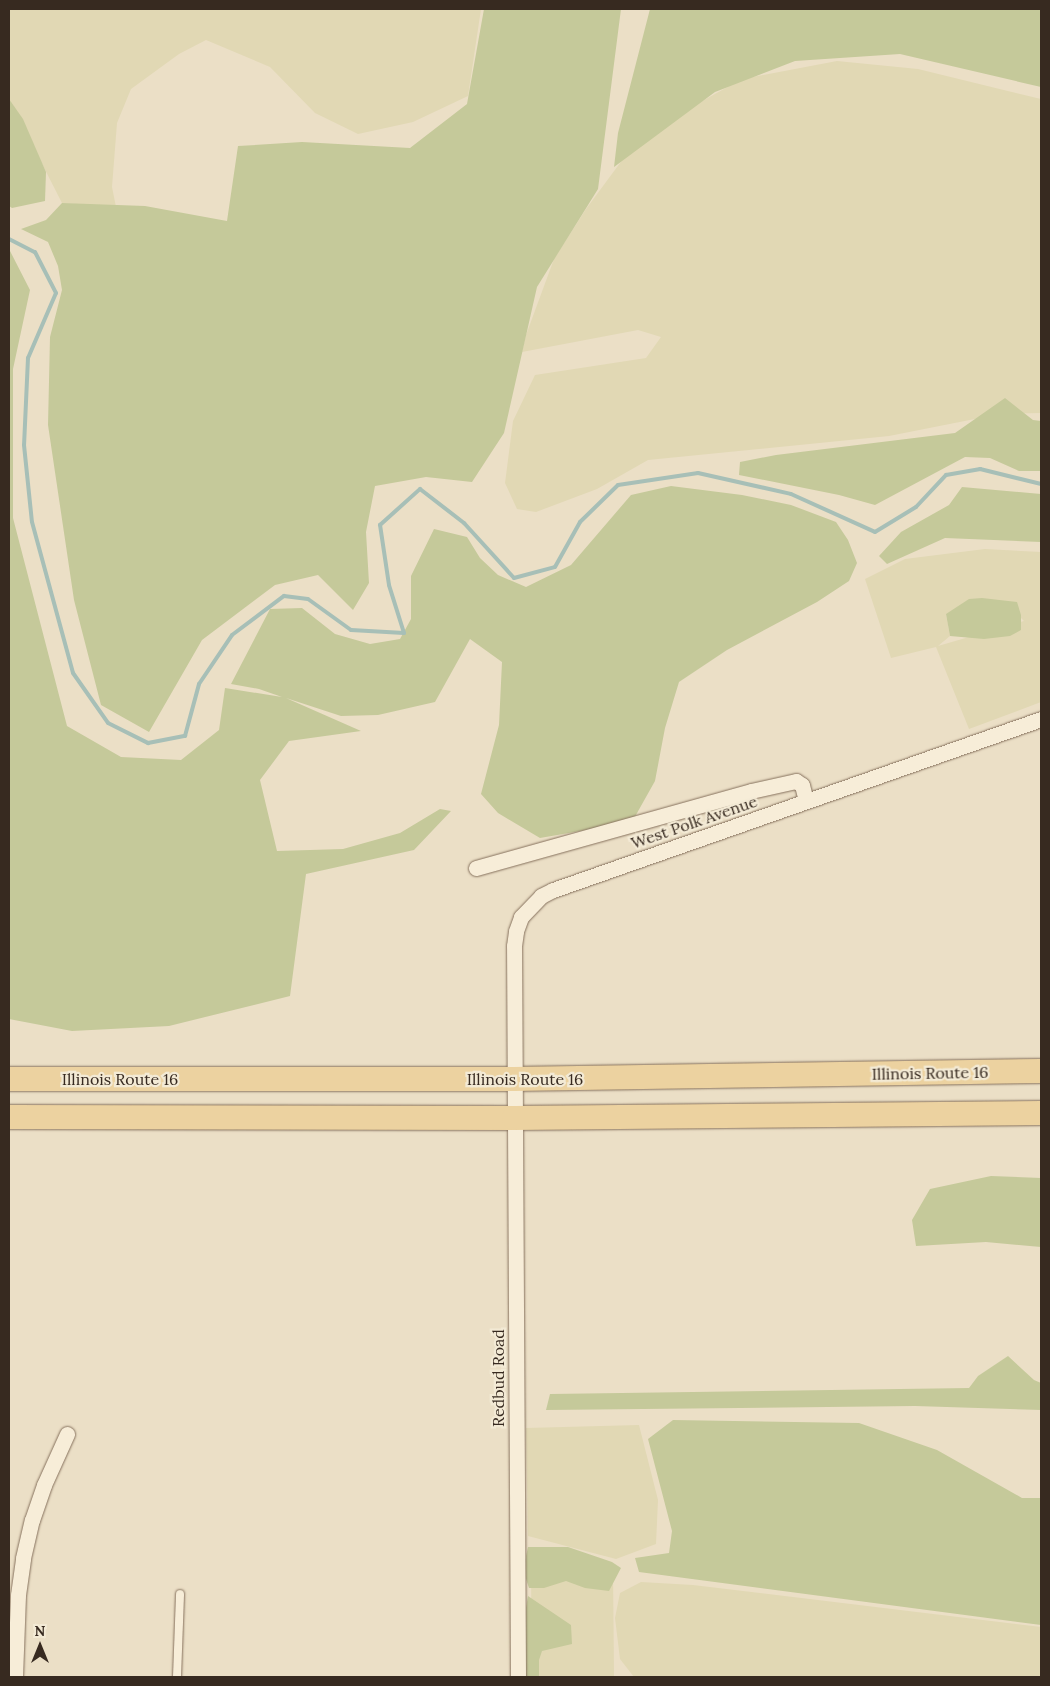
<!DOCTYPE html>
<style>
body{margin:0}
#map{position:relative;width:1050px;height:1686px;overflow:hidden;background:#ebdfc6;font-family:Lora,serif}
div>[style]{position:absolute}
.farmland>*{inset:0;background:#e1d8b4}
.green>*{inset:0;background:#c5c99a}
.stream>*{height:4px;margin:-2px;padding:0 2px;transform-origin:2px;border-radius:2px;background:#a7bfb7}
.roads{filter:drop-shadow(0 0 1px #86715d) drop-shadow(0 0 1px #86715d)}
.service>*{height:8px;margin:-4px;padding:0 4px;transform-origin:4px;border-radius:4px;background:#f7edd8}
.minor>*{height:15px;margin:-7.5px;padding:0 7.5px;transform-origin:7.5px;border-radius:7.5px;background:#f7edd8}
.primary>*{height:24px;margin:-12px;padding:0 12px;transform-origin:12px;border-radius:12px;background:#ecd2a0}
span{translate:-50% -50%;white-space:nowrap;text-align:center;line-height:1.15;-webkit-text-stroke:4.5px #f3ead5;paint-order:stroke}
.street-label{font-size:16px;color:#372a20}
.frame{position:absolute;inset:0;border:10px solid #372a20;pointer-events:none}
.north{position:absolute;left:15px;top:1621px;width:50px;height:50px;-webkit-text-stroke:4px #f3ead5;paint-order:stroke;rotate:0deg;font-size:14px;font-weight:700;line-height:20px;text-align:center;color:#372a20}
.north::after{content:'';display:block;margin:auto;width:18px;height:22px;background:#372a20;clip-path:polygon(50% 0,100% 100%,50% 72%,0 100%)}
</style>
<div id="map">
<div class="farmland">
<div style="clip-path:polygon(9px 9px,481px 9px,468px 96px,413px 122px,358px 134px,315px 113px,270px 67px,206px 40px,179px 54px,131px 89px,117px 123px,112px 187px,116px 207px,62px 203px,9px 99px)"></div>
<div style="clip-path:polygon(837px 61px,918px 69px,1041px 99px,1041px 413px,1000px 414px,889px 436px,648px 460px,597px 489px,536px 512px,517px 509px,505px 483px,513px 421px,535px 375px,646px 358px,661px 337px,638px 330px,522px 352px,526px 335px,554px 259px,586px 209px,623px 159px,686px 110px,742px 79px)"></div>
<div style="clip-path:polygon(evenodd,985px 549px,1041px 552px,1041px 702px,969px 729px,936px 647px,891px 658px,865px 579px,905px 559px,985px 549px,1005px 602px,1024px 621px,938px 646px,950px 636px,946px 614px,1005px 602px)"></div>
<div style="clip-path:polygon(639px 1425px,658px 1500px,656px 1544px,616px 1559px,528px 1536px,526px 1428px)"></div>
<div style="clip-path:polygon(531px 1570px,613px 1570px,614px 1677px,532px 1677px)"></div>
<div style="clip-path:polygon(641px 1582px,693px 1585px,1041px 1627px,1041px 1677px,634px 1677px,620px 1659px,615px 1618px,620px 1593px)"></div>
</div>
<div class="green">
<div style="clip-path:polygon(484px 9px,621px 9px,598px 189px,537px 287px,504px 433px,472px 482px,426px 477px,375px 486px,366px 532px,369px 583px,353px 610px,318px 575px,275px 585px,202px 640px,149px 732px,101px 705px,74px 600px,48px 425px,50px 337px,62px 290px,58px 266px,48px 242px,21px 229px,46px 220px,62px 203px,145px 206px,227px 221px,238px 146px,302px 142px,410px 148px,467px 104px)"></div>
<div style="clip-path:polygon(650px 9px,1041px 9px,1041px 87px,900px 54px,795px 61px,715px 92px,614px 167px,618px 133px)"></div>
<div style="clip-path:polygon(9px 99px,23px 119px,46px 172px,45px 201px,12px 208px,9px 206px)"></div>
<div style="clip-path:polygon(9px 249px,30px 290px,13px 369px,13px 518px,67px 726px,121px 757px,181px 760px,219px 730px,225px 688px,282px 697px,259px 689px,231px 684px,270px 609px,302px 608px,335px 634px,370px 644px,400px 639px,411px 619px,411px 576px,434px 529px,467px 537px,480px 558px,498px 575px,526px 587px,571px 565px,631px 495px,671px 486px,742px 495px,791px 505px,836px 522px,848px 540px,857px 563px,849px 581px,817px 602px,727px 650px,679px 682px,665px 728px,655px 781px,632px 822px,540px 838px,498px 813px,481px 794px,499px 725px,502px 662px,470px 639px,435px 702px,378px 715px,341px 716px,286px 698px,361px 731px,289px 741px,260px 780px,277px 851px,343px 849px,400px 833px,440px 809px,451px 811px,414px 850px,306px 874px,290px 996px,169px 1026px,72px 1031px,9px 1019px)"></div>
<div style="clip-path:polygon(1005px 398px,1033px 420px,1041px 421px,1041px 471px,1019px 471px,990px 458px,965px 457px,875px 505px,839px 495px,739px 475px,740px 462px,776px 455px,955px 433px)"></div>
<div style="clip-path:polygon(962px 487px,1041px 494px,1041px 542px,945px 538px,887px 564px,879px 556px,901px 532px,949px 505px)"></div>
<div style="clip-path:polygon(982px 598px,1017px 602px,1021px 615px,1021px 630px,1010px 636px,984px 639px,950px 636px,946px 614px,969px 599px)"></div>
<div style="clip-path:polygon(991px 1176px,1041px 1178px,1041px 1247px,986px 1242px,916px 1246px,912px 1220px,930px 1189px)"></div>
<div style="clip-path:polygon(1008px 1356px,1034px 1380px,1041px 1383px,1041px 1410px,915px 1406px,546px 1410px,550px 1394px,969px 1388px,978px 1376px)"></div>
<div style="clip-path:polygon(673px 1420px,859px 1423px,937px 1450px,1022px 1498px,1041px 1498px,1041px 1625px,639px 1572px,635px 1558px,669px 1553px,672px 1531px,648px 1439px)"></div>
<div style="clip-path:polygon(528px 1547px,568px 1547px,612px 1562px,621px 1568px,609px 1591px,585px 1588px,566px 1581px,544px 1588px,529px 1588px,523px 1570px)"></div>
<div style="clip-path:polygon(528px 1596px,571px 1625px,572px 1644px,542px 1651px,539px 1660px,539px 1677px,525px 1677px,523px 1625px)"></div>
</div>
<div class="stream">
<div style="left:9px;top:239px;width:29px;rotate:27deg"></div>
<div style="left:35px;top:252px;width:46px;rotate:62.9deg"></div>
<div style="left:56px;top:293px;width:71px;rotate:113.3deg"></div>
<div style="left:28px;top:358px;width:87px;rotate:92.6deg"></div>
<div style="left:24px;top:445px;width:77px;rotate:84.1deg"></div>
<div style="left:32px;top:522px;width:156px;rotate:74.8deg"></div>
<div style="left:73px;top:673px;width:61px;rotate:55deg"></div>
<div style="left:108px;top:723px;width:45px;rotate:26.6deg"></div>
<div style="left:148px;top:743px;width:38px;rotate:-11deg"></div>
<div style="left:185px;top:736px;width:54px;rotate:-74.9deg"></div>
<div style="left:199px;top:684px;width:59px;rotate:-56deg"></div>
<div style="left:232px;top:635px;width:65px;rotate:-36.9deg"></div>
<div style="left:284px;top:596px;width:24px;rotate:7deg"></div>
<div style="left:308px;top:599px;width:53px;rotate:35.8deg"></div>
<div style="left:351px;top:630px;width:53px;rotate:3.2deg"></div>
<div style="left:404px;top:633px;width:50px;rotate:-107.4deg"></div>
<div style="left:389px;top:585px;width:61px;rotate:-98.5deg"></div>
<div style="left:380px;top:525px;width:54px;rotate:-42deg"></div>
<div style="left:420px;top:489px;width:56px;rotate:37.7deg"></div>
<div style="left:464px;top:523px;width:74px;rotate:47.7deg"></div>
<div style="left:514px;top:578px;width:42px;rotate:-15deg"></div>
<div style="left:555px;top:567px;width:51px;rotate:-60.9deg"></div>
<div style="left:580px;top:522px;width:53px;rotate:-44.2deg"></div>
<div style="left:618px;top:485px;width:81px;rotate:-8.5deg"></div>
<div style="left:698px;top:473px;width:95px;rotate:12.7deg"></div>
<div style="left:791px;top:494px;width:92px;rotate:24.3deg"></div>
<div style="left:875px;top:532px;width:48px;rotate:-31.4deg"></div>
<div style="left:916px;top:507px;width:44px;rotate:-46.8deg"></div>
<div style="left:946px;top:475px;width:35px;rotate:-10deg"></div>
<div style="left:980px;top:469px;width:63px;rotate:13.8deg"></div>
</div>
<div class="roads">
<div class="service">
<div style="left:177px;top:1677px;width:83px;rotate:-87.9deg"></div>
</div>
<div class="minor">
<div style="left:476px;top:868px;width:286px;rotate:-15.6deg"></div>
<div style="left:751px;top:791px;width:46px;rotate:-12.5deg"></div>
<div style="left:796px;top:781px;width:7px;rotate:34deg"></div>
<div style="left:802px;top:785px;width:16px;rotate:76deg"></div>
<div style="left:15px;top:1677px;width:82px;rotate:-87.9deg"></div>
<div style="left:18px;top:1595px;width:37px;rotate:-82deg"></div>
<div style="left:23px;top:1558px;width:39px;rotate:-77deg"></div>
<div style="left:32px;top:1520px;width:37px;rotate:-71deg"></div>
<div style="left:44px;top:1485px;width:56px;rotate:-65.7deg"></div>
<div style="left:518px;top:1677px;width:731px;rotate:-90.31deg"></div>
<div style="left:514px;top:946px;width:15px;rotate:-82deg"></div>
<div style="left:516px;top:931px;width:15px;rotate:-70deg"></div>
<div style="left:521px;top:917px;width:29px;rotate:-46deg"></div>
<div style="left:541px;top:896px;width:13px;rotate:-27deg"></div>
<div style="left:553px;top:890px;width:517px;rotate:-19.31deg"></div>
</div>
<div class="primary">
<div style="left:9px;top:1079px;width:504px"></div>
<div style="left:513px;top:1079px;width:528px;rotate:-0.87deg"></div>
<div style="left:9px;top:1117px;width:505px;rotate:0.11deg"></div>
<div style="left:514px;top:1118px;width:527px;rotate:-0.54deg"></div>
</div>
</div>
<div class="street-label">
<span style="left:694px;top:822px;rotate:-19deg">West Polk Avenue</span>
<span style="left:930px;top:1073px;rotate:-1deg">Illinois Route 16</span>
<span style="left:120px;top:1079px">Illinois Route 16</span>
<span style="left:525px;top:1079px">Illinois Route 16</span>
<span style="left:498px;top:1378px;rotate:-90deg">Redbud Road</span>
</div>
<div class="frame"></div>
<div class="north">N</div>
</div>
